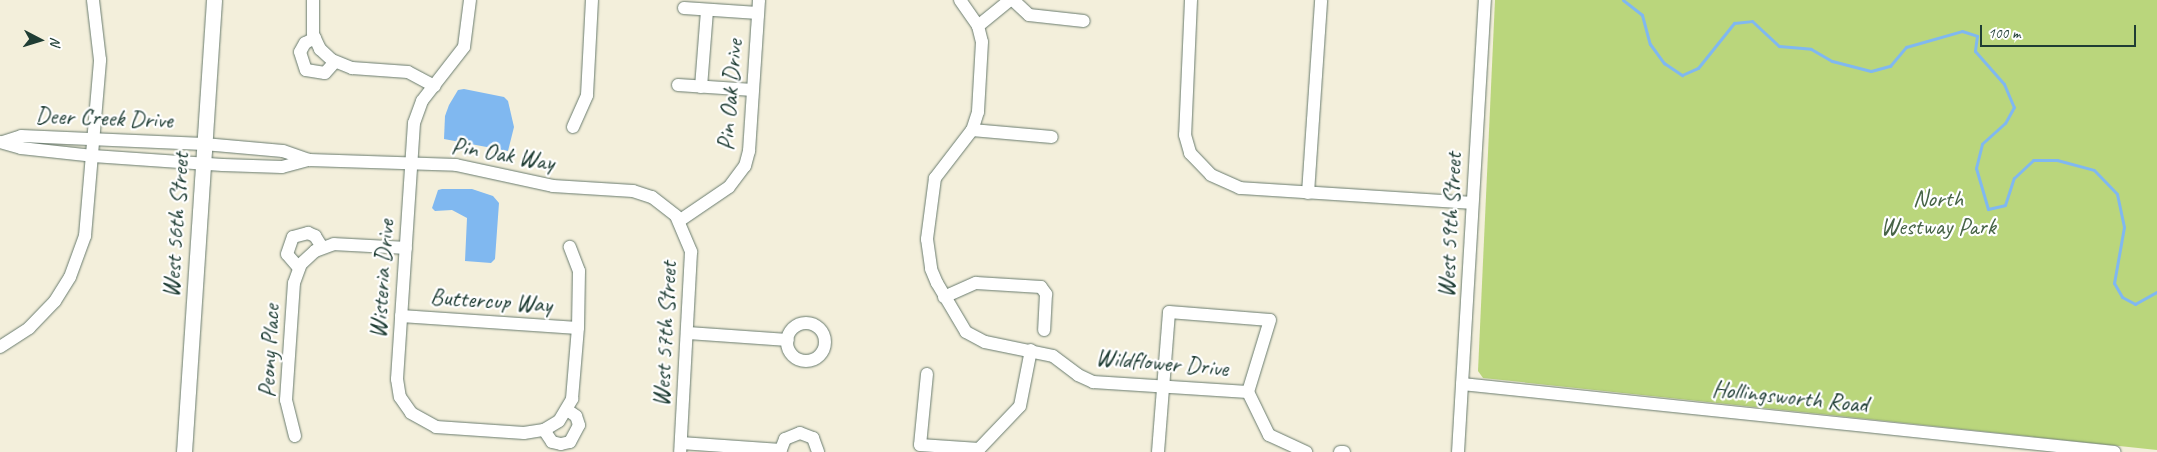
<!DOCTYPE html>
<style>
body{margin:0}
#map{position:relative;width:2157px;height:452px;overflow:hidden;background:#f3efdb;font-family:Caveat,sans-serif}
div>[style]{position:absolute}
.green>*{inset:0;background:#bad67c}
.water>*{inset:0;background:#80b8f0}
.stream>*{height:3px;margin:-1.5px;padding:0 1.5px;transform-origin:1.5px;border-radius:1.5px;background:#80b8f0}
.roads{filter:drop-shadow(0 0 1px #697b6e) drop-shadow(0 0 1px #697b6e)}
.minor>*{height:12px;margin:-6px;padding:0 6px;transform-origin:6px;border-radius:6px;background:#fff}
.minor>.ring{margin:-6px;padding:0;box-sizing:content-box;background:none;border:12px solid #fff;border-radius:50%}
.major>*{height:15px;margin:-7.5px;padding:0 7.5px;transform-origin:7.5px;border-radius:7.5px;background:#fff}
span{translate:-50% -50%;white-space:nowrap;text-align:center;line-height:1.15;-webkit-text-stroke:4.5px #fff;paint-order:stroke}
.street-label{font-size:24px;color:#1f3d34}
.park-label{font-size:24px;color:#466346}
.north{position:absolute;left:15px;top:15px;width:50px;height:50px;-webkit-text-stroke:4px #fff;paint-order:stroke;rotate:95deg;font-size:14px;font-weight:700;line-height:20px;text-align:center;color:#1f3d34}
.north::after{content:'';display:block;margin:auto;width:18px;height:22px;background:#1f3d34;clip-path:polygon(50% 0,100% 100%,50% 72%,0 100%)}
.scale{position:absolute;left:1980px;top:25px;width:156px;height:22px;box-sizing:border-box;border:2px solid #1f3d34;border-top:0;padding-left:6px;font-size:15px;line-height:18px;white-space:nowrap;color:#1f3d34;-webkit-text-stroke:4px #fff;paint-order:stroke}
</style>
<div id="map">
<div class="green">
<div style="clip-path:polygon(1495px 0,2157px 0,2157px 450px,1483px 378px,1478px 371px)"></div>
</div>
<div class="water">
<div style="clip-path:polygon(464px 89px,504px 97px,508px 101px,514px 127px,508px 151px,444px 139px,445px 116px,449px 105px,458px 90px)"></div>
<div style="clip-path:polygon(442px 189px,472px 189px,493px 196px,499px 203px,495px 259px,491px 263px,465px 261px,467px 218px,452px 210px,435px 211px,432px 208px,438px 190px)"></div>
</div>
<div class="stream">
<div style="left:1623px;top:0;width:24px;rotate:38deg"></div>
<div style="left:1642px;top:15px;width:30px;rotate:75deg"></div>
<div style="left:1650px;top:44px;width:24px;rotate:54deg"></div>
<div style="left:1664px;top:63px;width:22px;rotate:34deg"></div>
<div style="left:1682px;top:75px;width:17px;rotate:-24deg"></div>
<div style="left:1698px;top:68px;width:58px;rotate:-51.3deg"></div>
<div style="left:1734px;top:23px;width:18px;rotate:-6deg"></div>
<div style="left:1752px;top:21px;width:37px;rotate:43deg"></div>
<div style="left:1779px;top:46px;width:32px;rotate:5deg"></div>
<div style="left:1811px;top:49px;width:24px;rotate:30deg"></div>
<div style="left:1832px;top:61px;width:40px;rotate:14.4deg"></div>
<div style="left:1871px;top:71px;width:20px;rotate:-15deg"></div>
<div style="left:1890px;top:66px;width:25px;rotate:-50deg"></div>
<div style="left:1906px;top:47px;width:58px;rotate:-15.9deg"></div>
<div style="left:1962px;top:31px;width:16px;rotate:18deg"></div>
<div style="left:1977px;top:36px;width:15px;rotate:98deg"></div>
<div style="left:1975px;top:51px;width:44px;rotate:48.7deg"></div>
<div style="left:2004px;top:84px;width:25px;rotate:67deg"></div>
<div style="left:2014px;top:107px;width:18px;rotate:119deg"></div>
<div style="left:2005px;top:123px;width:31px;rotate:138deg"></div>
<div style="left:1982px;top:144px;width:25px;rotate:104deg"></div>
<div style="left:1976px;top:168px;width:43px;rotate:73.7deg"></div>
<div style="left:1988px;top:209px;width:17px;rotate:-13deg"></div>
<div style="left:2005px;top:205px;width:28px;rotate:-72deg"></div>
<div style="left:2014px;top:178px;width:26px;rotate:-43deg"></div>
<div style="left:2033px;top:160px;width:24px"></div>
<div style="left:2057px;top:160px;width:38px;rotate:15deg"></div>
<div style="left:2094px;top:170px;width:33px;rotate:46deg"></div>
<div style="left:2117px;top:194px;width:34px;rotate:78deg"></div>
<div style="left:2124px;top:227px;width:57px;rotate:100.1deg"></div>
<div style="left:2114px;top:283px;width:16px;rotate:60deg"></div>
<div style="left:2122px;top:297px;width:15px;rotate:28deg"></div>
<div style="left:2135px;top:304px;width:25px;rotate:-29deg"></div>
</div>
<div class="roads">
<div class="minor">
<div style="left:313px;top:0;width:34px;rotate:90deg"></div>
<div style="left:313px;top:34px;width:17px;rotate:65deg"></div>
<div style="left:320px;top:49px;width:16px;rotate:43deg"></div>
<div style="left:332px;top:60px;width:22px;rotate:22deg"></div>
<div style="left:352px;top:68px;width:56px;rotate:4.1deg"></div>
<div style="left:408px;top:72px;width:30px;rotate:28deg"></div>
<div style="left:470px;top:0;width:47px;rotate:97.3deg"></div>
<div style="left:464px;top:47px;width:68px;rotate:127.9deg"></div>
<div style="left:422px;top:101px;width:23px;rotate:110deg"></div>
<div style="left:414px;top:123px;width:257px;rotate:93.8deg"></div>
<div style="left:397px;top:379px;width:18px;rotate:81deg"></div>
<div style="left:400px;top:397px;width:19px;rotate:55deg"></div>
<div style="left:411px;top:413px;width:29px;rotate:29deg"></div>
<div style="left:436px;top:427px;width:88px;rotate:3.9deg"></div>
<div style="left:524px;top:433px;width:20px;rotate:-9deg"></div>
<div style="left:544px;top:430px;width:17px;rotate:-31deg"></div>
<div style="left:559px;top:421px;width:26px;rotate:-59deg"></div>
<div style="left:572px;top:399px;width:71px;rotate:-85.2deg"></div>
<div style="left:578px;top:328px;width:57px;rotate:-89deg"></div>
<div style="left:579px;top:271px;width:26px;rotate:-111deg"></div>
<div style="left:960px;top:0;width:32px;rotate:55deg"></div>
<div style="left:978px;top:26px;width:16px;rotate:76deg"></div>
<div style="left:982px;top:42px;width:70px;rotate:93.3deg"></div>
<div style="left:978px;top:112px;width:19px;rotate:108deg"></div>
<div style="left:972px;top:130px;width:80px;rotate:5deg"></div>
<div style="left:1013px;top:0;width:22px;rotate:43deg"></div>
<div style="left:1029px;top:15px;width:55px;rotate:6.2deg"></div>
<div style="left:1191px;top:0;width:135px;rotate:92.5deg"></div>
<div style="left:1185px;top:135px;width:19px;rotate:74deg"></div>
<div style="left:1190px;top:153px;width:30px;rotate:46deg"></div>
<div style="left:1211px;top:175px;width:32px;rotate:24deg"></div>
<div style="left:1240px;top:188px;width:232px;rotate:3.7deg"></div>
<div style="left:684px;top:8px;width:74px;rotate:3.9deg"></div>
<div style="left:978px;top:26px;width:41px;rotate:-39.1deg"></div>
<div style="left:315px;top:38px;width:11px;rotate:153deg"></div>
<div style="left:305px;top:43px;width:10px;rotate:119deg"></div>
<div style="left:300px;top:52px;width:19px;rotate:72deg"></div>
<div style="left:306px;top:70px;width:19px;rotate:9deg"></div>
<div style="left:325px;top:73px;width:15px;rotate:-48deg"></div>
<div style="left:678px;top:85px;width:75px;rotate:3.8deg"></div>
<div style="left:701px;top:87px;width:77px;rotate:-85.5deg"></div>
<div style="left:573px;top:127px;width:35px;rotate:-66deg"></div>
<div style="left:587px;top:95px;width:95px;rotate:-87deg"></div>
<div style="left:972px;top:130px;width:61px;rotate:127.6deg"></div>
<div style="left:935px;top:178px;width:62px;rotate:97.5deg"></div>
<div style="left:927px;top:239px;width:30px;rotate:82deg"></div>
<div style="left:931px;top:269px;width:15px;rotate:67deg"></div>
<div style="left:937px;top:283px;width:57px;rotate:59.4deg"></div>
<div style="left:966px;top:332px;width:21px;rotate:28deg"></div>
<div style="left:985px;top:342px;width:69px;rotate:11.6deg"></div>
<div style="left:1053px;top:356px;width:31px;rotate:37deg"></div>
<div style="left:1078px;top:375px;width:17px;rotate:25deg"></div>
<div style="left:1093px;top:382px;width:155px;rotate:3.7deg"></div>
<div style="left:0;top:142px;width:22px;rotate:16deg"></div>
<div style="left:21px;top:148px;width:72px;rotate:6.3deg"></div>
<div style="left:93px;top:156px;width:130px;rotate:4deg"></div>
<div style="left:223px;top:165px;width:59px;rotate:1.9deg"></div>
<div style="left:282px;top:167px;width:28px;rotate:-15deg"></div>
<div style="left:309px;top:160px;width:147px;rotate:1.9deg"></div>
<div style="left:456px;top:165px;width:99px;rotate:12.2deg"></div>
<div style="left:553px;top:186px;width:80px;rotate:3.6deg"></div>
<div style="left:633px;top:191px;width:20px;rotate:18deg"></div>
<div style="left:652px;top:197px;width:31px;rotate:38deg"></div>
<div style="left:676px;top:216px;width:39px;rotate:67deg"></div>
<div style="left:691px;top:252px;width:200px;rotate:93.1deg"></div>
<div style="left:3px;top:142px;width:19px;rotate:-18deg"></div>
<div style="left:21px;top:136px;width:183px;rotate:2.5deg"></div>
<div style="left:204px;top:144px;width:79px;rotate:5.1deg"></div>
<div style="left:283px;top:151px;width:28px;rotate:19deg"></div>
<div style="left:1308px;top:193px;width:193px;rotate:-86.1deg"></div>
<div style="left:679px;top:221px;width:60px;rotate:-34.2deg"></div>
<div style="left:729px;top:187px;width:26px;rotate:-53deg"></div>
<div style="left:745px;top:166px;width:16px;rotate:-75deg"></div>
<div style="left:749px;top:151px;width:151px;rotate:-86.2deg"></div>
<div style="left:299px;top:268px;width:18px;rotate:-131deg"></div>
<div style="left:287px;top:254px;width:18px;rotate:-71deg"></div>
<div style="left:293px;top:237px;width:16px;rotate:-15deg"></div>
<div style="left:308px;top:233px;width:8px;rotate:23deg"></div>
<div style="left:315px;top:236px;width:13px;rotate:58deg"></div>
<div style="left:944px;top:297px;width:35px;rotate:-24deg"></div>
<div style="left:976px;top:283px;width:65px;rotate:3.5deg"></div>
<div style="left:1041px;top:287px;width:9px;rotate:54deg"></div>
<div style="left:1046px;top:294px;width:36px;rotate:93deg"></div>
<div style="left:401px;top:316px;width:177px;rotate:3.9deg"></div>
<div class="ring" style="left:787px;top:323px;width:26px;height:26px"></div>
<div style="left:688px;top:333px;width:100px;rotate:4deg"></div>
<div style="left:0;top:347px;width:35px;rotate:-33deg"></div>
<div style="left:29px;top:328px;width:37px;rotate:-46deg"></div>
<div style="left:55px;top:301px;width:28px;rotate:-58deg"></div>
<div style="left:70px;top:277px;width:44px;rotate:-69.9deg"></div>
<div style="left:85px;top:236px;width:177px;rotate:-85.1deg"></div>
<div style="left:100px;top:60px;width:60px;rotate:-96.7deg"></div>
<div style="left:927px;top:374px;width:71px;rotate:95.6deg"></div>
<div style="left:920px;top:445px;width:59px;rotate:3.9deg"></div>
<div style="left:979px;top:449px;width:59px;rotate:-46.4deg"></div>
<div style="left:1020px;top:406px;width:57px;rotate:-78.9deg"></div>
<div style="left:1462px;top:384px;width:656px;rotate:5.95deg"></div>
<div style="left:1248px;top:392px;width:48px;rotate:64deg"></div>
<div style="left:1269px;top:435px;width:41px;rotate:24.7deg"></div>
<div style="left:544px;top:430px;width:14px;rotate:56deg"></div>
<div style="left:552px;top:442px;width:9px;rotate:13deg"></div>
<div style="left:561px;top:444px;width:9px;rotate:-13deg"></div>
<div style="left:570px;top:442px;width:19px;rotate:-62deg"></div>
<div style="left:579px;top:425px;width:9px;rotate:-108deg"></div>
<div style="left:576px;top:416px;width:11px;rotate:-146deg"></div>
<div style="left:295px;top:436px;width:37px;rotate:-104deg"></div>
<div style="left:286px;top:400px;width:117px;rotate:-86.1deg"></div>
<div style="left:294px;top:283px;width:20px;rotate:-70deg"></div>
<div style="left:301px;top:264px;width:19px;rotate:-43deg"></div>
<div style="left:315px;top:251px;width:20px;rotate:-20deg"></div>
<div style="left:334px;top:244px;width:72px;rotate:3.2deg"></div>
<div style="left:681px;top:443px;width:100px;rotate:4deg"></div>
<div style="left:780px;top:452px;width:14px;rotate:-69deg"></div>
<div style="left:785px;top:439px;width:16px;rotate:-22deg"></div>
<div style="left:800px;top:433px;width:14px;rotate:21deg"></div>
<div style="left:813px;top:438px;width:15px;rotate:70deg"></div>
<div style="left:1158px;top:452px;width:140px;rotate:-85.5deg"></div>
<div style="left:1169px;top:312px;width:101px;rotate:4.5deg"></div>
<div style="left:1270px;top:320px;width:75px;rotate:107deg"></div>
<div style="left:1340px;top:452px;width:4px"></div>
<div style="left:1458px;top:452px;width:453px;rotate:-86.6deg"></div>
</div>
<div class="major">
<div style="left:184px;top:452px;width:453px;rotate:-86.2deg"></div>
</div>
</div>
<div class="street-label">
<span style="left:730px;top:95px;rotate:-85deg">Pin Oak Drive</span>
<span style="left:104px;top:118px;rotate:2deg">Deer Creek Drive</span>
<span style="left:503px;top:154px;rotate:10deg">Pin Oak Way</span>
<span style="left:176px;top:225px;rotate:-86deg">West 56th Street</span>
<span style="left:1450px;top:225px;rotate:-87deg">West 59th Street</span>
<span style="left:382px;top:279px;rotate:-86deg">Wisteria Drive</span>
<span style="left:491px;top:301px;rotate:4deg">Buttercup Way</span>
<span style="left:665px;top:334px;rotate:-87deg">West 57th Street</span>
<span style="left:269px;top:351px;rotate:-87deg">Peony Place</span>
<span style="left:1162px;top:363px;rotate:5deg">Wildflower Drive</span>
<span style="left:1790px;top:397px;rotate:6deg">Hollingsworth Road</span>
</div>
<div class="park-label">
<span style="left:1938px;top:213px">North<br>Westway Park</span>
</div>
<div class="north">N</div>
<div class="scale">100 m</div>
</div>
